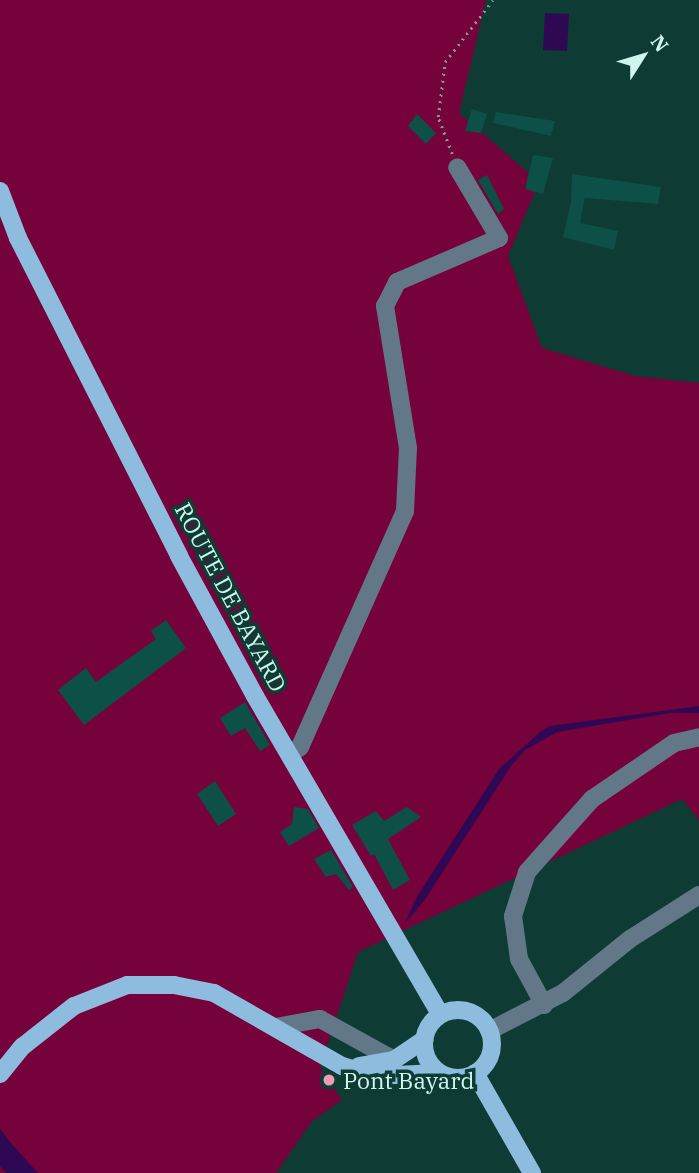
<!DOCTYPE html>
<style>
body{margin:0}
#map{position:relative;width:699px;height:1173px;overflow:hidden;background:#0e3b34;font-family:"IBM Plex Serif",serif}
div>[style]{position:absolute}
.green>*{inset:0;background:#75023a}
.water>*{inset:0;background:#2f0854}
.building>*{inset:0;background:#0c5047}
.path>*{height:2.5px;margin-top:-1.25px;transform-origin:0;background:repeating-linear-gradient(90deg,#759e97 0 2px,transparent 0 7px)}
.minor>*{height:18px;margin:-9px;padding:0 9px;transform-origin:9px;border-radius:9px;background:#627889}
.major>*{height:18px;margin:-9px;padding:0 9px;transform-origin:9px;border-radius:9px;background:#8dbcdf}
.major>.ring{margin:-9px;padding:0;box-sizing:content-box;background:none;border:18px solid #8dbcdf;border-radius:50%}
.dots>*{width:19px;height:19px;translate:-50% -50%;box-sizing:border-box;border:4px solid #0e3b34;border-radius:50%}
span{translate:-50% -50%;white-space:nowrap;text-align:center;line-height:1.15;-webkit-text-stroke:7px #0e3b34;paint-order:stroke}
.street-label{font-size:23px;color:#cff5ed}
.poi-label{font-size:23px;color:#cff5ed}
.left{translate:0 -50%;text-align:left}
.north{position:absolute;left:608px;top:21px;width:70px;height:70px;-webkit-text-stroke:5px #0e3b34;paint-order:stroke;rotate:53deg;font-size:19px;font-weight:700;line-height:28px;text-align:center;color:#cff5ed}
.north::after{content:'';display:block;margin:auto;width:24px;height:32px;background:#cff5ed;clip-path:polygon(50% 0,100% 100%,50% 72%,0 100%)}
</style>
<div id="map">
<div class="green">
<div style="clip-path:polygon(0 0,486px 0,459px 113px,539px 182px,508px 256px,542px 348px,635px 376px,699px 383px,699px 820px,682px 799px,358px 952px,320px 1067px,342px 1100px,312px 1121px,276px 1173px,0 1173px)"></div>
</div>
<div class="water">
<div style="clip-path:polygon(545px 13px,569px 14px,567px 51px,543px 50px)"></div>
<div style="clip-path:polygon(699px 706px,699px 713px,670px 713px,557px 732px,525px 750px,511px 766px,424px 901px,404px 924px,418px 895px,499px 769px,540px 732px,550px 726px)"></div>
<div style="clip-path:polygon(0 1129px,10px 1142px,38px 1173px,6px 1173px,0 1166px)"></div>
</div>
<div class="building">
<div style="clip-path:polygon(472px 109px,487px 114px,481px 133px,465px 131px)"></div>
<div style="clip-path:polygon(496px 112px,555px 121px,551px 136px,493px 123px)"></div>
<div style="clip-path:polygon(417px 114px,436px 133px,426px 144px,408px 126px)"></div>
<div style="clip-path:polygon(533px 155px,553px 158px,543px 194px,525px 189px)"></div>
<div style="clip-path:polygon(572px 174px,661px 187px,658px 204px,585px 198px,580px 223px,618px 231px,614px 250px,563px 237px,571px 202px)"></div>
<div style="clip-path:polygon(487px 175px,504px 209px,498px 214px,478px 180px)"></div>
<div style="clip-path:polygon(166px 620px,186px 648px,84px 725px,58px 690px,86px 668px,96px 682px,156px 639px,151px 631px)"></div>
<div style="clip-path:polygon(245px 702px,270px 745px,260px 751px,245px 728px,231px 736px,220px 718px)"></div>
<div style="clip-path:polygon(215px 781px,236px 814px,218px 826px,197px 794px)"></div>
<div style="clip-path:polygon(294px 807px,308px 809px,319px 828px,289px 846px,280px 832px,292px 824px)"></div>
<div style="clip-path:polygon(407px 807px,421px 817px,388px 839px,410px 880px,393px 890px,374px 854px,371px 856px,352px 825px,376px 811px,384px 821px)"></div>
<div style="clip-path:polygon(331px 850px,353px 887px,349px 890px,336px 874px,326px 877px,314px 859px)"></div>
</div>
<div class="path">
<div style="left:452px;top:154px;width:40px;rotate:-111deg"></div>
<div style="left:438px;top:117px;width:55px;rotate:-82.7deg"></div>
<div style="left:445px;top:62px;width:78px;rotate:-52.3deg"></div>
</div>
<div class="minor">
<div style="left:290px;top:755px;width:13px;rotate:-39deg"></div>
<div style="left:300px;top:747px;width:258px;rotate:-66deg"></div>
<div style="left:405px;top:511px;width:63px;rotate:-87.3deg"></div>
<div style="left:408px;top:448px;width:144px;rotate:-99.2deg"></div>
<div style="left:385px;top:306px;width:27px;rotate:-63deg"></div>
<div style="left:397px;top:282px;width:111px;rotate:-23.3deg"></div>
<div style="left:499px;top:238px;width:82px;rotate:-120.6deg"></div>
<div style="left:544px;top:1005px;width:52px;rotate:-118.5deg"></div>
<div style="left:519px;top:959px;width:43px;rotate:-97.9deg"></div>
<div style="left:513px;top:916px;width:46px;rotate:-72.3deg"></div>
<div style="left:527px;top:872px;width:98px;rotate:-48.3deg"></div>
<div style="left:592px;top:799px;width:99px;rotate:-34.3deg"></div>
<div style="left:674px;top:743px;width:26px;rotate:-13deg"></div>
<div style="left:276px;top:1027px;width:45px;rotate:-10.3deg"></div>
<div style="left:320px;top:1019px;width:85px;rotate:29deg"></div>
<div style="left:489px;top:1031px;width:83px;rotate:-27.2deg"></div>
<div style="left:563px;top:993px;width:86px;rotate:-38.9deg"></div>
<div style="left:630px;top:939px;width:82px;rotate:-32.5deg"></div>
</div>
<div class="major">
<div style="left:0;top:191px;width:50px;rotate:69deg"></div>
<div style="left:18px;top:238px;width:356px;rotate:63.1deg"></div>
<div style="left:179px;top:556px;width:159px;rotate:61.5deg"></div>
<div style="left:255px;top:696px;width:368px;rotate:59.8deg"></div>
<div class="ring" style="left:424px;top:1010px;width:50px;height:50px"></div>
<div style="left:359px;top:1066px;width:36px;rotate:-10deg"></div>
<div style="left:394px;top:1060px;width:37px;rotate:-34deg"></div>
<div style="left:475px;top:1073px;width:115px;rotate:60.3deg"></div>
<div style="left:0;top:1074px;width:35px;rotate:-51deg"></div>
<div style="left:22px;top:1047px;width:66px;rotate:-38.3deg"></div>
<div style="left:74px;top:1006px;width:57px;rotate:-21.6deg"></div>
<div style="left:127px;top:985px;width:47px"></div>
<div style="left:174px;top:985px;width:41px;rotate:11.3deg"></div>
<div style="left:214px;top:993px;width:147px;rotate:29.7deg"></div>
<div style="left:342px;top:1066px;width:36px;rotate:16deg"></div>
<div style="left:377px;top:1076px;width:59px;rotate:-2.9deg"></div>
</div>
<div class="dots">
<div style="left:329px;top:1080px;background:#f19ab3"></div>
</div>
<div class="street-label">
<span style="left:231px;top:597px;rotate:62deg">ROUTE DE BAYARD</span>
</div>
<div class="poi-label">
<span class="left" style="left:343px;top:1080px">Pont Bayard</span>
</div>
<div class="north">N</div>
</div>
